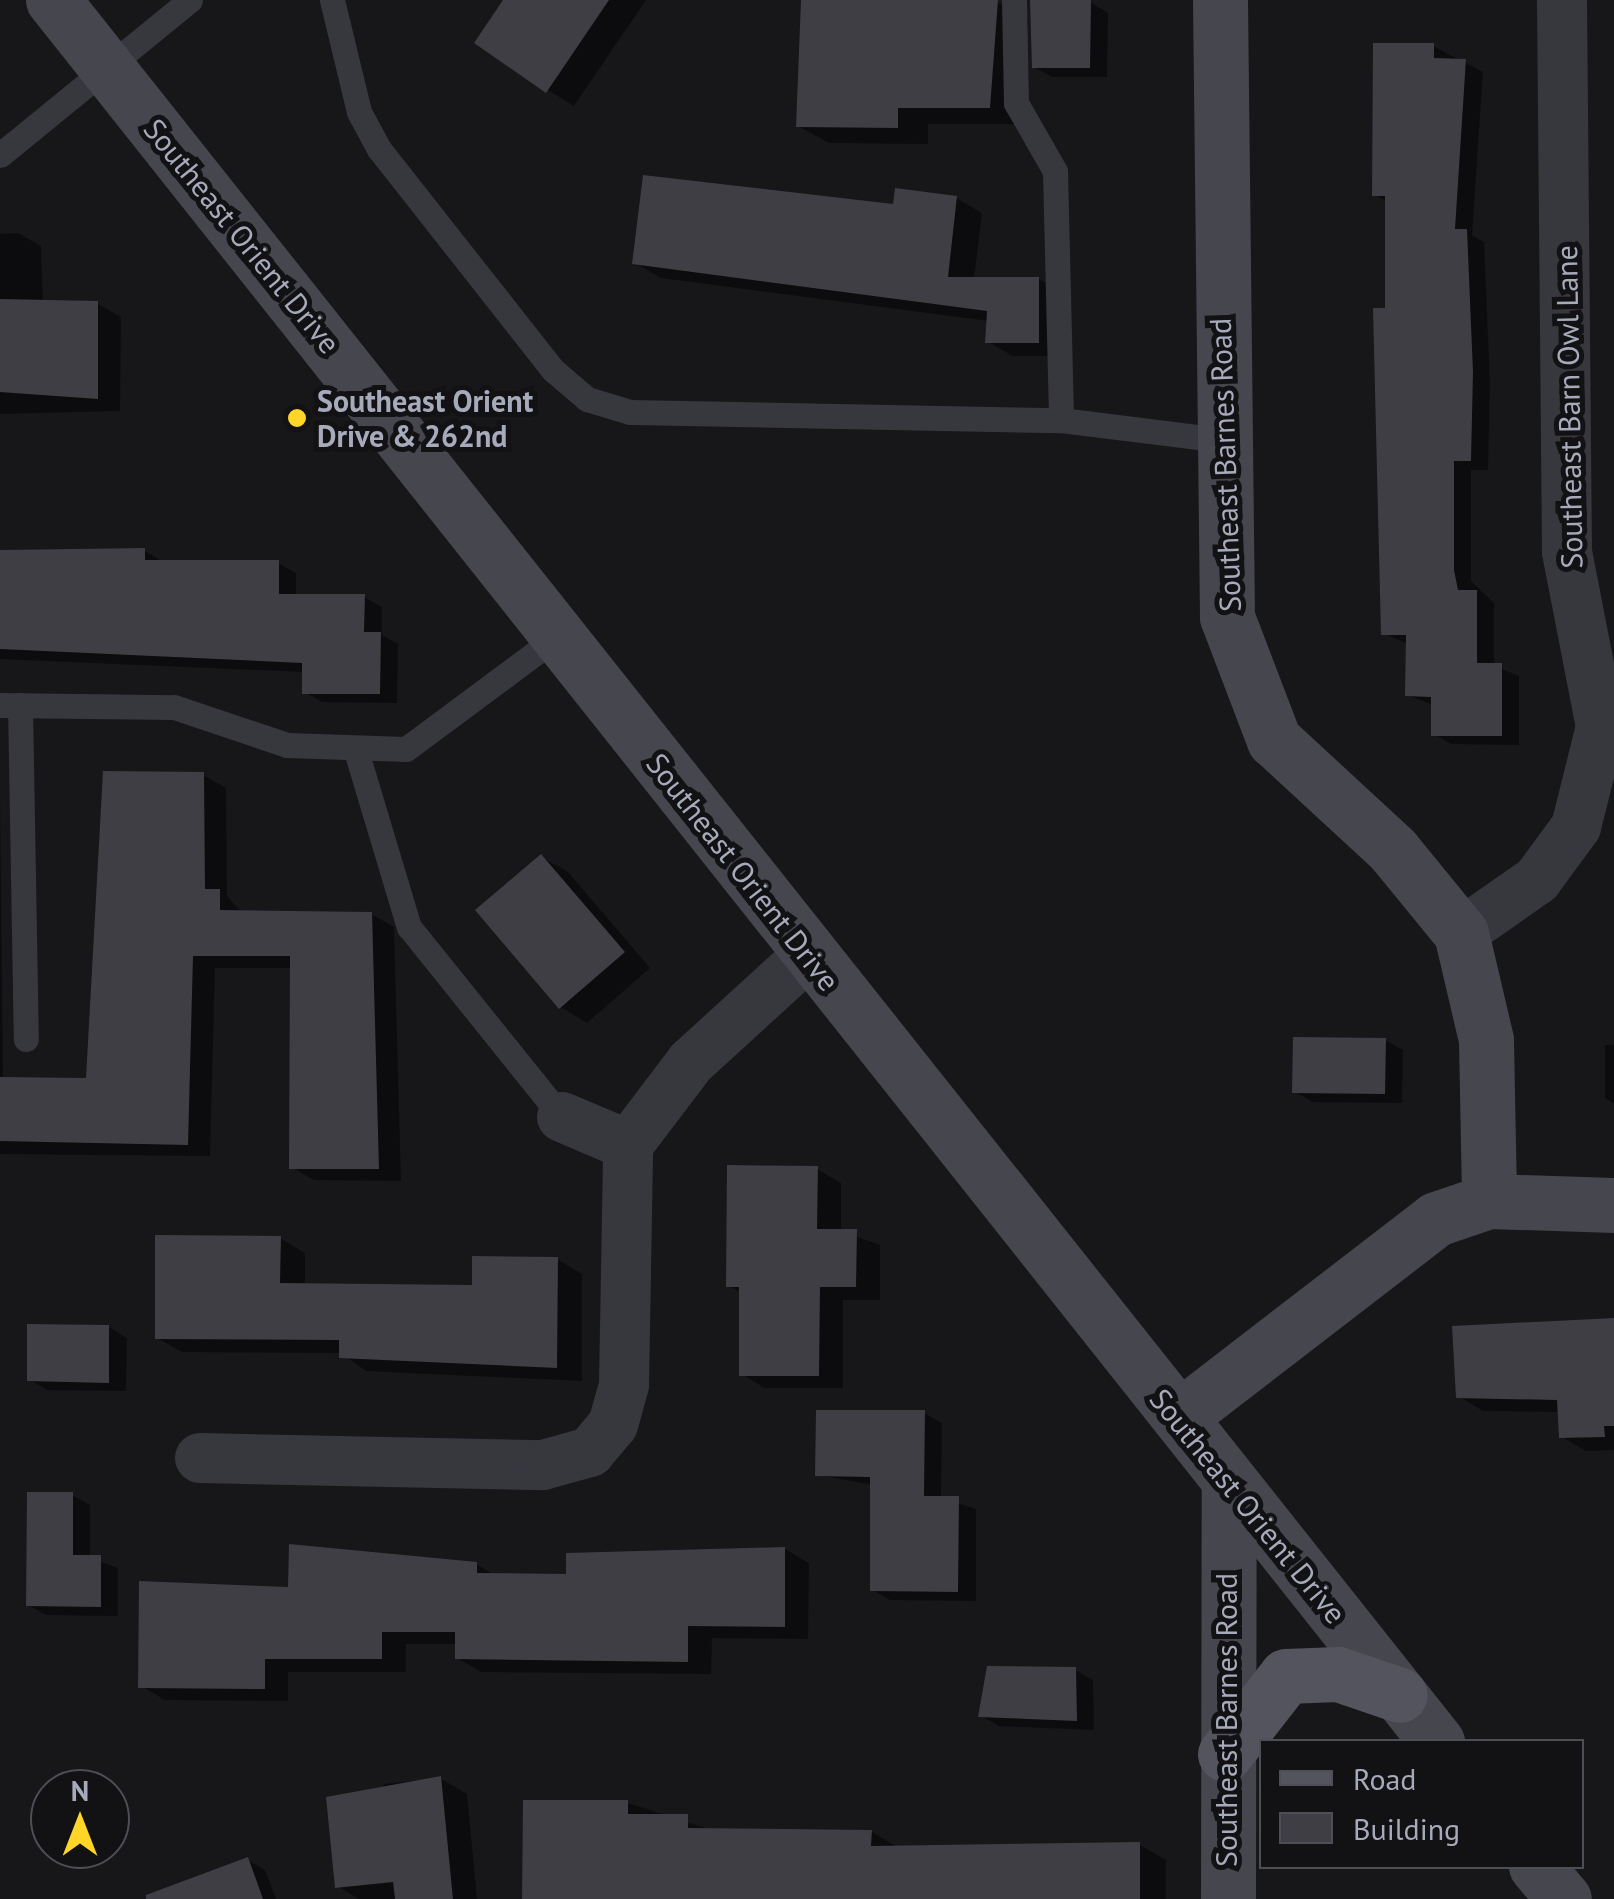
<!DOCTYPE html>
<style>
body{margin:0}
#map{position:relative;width:1614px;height:1899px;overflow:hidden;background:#171619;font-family:"PT Sans",sans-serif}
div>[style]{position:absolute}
.shadow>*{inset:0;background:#0007}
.building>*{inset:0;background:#3e3e44}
.lane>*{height:25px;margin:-12.5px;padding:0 12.5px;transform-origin:12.5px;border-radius:12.5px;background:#37373e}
.street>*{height:50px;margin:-25px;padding:0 25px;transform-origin:25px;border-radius:25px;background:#37373e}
.secondary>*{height:55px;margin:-27.5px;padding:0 27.5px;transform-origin:27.5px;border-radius:27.5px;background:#45464e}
.primary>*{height:55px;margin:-27.5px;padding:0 27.5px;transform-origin:27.5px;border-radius:27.5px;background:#53545d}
.dots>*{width:28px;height:28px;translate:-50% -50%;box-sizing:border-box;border:5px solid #121114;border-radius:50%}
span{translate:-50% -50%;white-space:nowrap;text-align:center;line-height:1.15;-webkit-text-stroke:10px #121114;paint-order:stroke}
.street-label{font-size:30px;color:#a7aaba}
.poi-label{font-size:30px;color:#a7aaba;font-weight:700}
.left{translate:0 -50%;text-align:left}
.legend{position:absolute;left:1259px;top:1739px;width:325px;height:130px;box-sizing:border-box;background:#121114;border:2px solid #4e4e56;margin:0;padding:12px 18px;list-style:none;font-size:30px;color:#a7aaba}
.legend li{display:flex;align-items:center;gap:20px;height:50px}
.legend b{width:50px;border:2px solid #4e4e56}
.north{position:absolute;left:30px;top:1769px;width:100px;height:100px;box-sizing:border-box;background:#121114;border:2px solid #4e4e56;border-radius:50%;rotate:0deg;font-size:28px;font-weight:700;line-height:40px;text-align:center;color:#a7aaba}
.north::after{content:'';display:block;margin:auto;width:35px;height:45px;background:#ffd528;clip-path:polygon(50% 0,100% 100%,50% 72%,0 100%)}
</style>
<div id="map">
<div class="shadow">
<div style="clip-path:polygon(505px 0,646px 0,574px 106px,548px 90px)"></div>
<div style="clip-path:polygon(802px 0,997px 2px,1028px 20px,1020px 124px,928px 124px,928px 144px,829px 143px,798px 126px)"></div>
<div style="clip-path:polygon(1090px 2px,1108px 13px,1107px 77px,1052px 77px,1034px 67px)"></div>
<div style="clip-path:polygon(1433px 46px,1483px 72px,1472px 235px,1484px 242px,1490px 383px,1488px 470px,1471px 470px,1471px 581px,1494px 603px,1494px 666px,1519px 676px,1519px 745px,1451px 744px,1433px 734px,1433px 705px,1407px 695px,1408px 644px,1383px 633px,1388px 202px,1375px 195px)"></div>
<div style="clip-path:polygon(956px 198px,982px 213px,974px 279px,1039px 279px,1064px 294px,1063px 356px,1013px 356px,988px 342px,989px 321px,661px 278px,635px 263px)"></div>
<div style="clip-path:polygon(18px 233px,41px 246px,43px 303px,98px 304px,121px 317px,120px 411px,0 414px,0 234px)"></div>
<div style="clip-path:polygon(145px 551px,162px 561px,278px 563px,296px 573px,296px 597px,364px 597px,382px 607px,382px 635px,398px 644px,397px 703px,322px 702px,304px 692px,305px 672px,0 659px,0 553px)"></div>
<div style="clip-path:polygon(203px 775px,226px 788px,227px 896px,242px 913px,371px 914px,394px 927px,401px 1181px,314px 1180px,291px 1167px,292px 968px,215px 968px,210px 1156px,0 1154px,0 792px,3px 1080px,89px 1080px)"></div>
<div style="clip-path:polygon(541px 857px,568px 872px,650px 968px,587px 1023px,561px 1007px)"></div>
<div style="clip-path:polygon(1385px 1040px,1403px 1050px,1402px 1103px,1313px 1102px,1295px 1092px)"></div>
<div style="clip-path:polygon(1605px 1045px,1614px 1045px,1614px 1104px,1605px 1098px)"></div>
<div style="clip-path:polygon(817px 1169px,841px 1183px,841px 1231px,880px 1245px,880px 1300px,843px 1300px,843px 1388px,765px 1388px,741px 1374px,742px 1293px,728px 1285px)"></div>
<div style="clip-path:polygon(280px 1238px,305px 1253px,305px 1286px,475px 1288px,557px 1259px,582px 1274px,582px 1381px,366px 1371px,341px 1353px,182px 1352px,157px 1338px)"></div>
<div style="clip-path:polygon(1614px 1321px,1614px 1450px,1586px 1451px,1562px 1437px,1560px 1412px,1483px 1411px,1458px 1396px)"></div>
<div style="clip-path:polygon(109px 1327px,127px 1338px,126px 1391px,47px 1390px,30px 1380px)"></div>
<div style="clip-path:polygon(924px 1413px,942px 1423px,941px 1498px,976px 1509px,976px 1601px,890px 1600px,872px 1590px,873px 1485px,818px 1475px)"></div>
<div style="clip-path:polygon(72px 1495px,90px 1505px,90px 1558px,118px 1568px,118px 1616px,46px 1615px,28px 1605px)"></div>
<div style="clip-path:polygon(785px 1549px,809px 1563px,808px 1639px,712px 1638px,711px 1674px,481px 1672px,457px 1658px,457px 1644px,406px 1644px,406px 1672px,288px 1672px,288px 1701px,165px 1700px,141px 1686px,291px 1590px,476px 1564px,496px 1576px,568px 1576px)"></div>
<div style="clip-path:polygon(1075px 1670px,1093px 1680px,1094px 1730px,999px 1726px,981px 1716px)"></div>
<div style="clip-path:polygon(440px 1778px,467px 1794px,477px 1899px,359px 1899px,337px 1886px,384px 1784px)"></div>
<div style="clip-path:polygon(628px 1803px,711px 1830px,872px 1832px,899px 1848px,1140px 1845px,1166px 1860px,1166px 1899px,525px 1899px)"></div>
<div style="clip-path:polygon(248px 1860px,265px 1870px,276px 1899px,153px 1899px)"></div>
</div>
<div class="building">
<div style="clip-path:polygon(503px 0,609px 0,546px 93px,474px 43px)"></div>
<div style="clip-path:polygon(801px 0,998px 0,990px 108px,898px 108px,898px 128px,796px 127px)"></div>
<div style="clip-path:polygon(1030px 0,1091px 0,1090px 68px,1032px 68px)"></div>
<div style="clip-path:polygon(1373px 43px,1434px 43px,1434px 58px,1466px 59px,1455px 229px,1467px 229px,1473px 372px,1471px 461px,1454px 461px,1454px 570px,1458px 590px,1477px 590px,1477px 663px,1502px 663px,1502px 736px,1431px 736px,1431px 697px,1405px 696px,1406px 635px,1381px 635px,1373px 308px,1385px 308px,1385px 196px,1372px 196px)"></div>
<div style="clip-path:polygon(643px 175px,893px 204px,895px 188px,957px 196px,948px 277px,1039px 277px,1039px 343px,985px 343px,987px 311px,632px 264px)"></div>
<div style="clip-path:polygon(0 299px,98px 301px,98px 399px,0 392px)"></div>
<div style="clip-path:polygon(145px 548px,145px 560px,279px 560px,279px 594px,365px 594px,364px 632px,381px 632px,380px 694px,302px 694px,302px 663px,0 649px,0 550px)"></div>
<div style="clip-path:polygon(103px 771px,204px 772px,205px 889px,220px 889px,220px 910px,372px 912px,379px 1169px,289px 1169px,290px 956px,193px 956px,188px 1145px,0 1141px,0 1077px,86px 1078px)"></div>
<div style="clip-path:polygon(541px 854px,625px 952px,559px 1009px,475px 910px)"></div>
<div style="clip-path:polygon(1293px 1037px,1386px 1038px,1385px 1094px,1292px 1093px)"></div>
<div style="clip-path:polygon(727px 1165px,818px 1166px,817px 1229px,857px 1229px,856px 1287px,820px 1287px,819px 1376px,739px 1376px,739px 1287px,726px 1287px)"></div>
<div style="clip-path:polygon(155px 1235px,281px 1236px,280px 1283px,472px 1285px,472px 1256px,558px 1257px,557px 1368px,339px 1358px,339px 1340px,155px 1339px)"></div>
<div style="clip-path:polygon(1614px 1318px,1614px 1426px,1604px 1426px,1605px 1437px,1559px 1438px,1557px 1400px,1456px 1398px,1452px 1326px)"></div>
<div style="clip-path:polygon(27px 1324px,109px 1325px,109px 1383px,27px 1381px)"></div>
<div style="clip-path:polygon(816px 1410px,925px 1410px,924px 1496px,959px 1496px,958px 1592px,870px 1591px,870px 1477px,815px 1476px)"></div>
<div style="clip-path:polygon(27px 1492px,73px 1492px,73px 1555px,101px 1555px,101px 1607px,26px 1606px)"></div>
<div style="clip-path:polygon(289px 1544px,477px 1562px,477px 1573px,566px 1574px,566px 1553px,785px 1547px,785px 1627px,688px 1626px,688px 1662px,455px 1659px,455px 1632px,382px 1632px,382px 1659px,265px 1659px,265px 1689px,138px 1688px,139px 1581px,288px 1587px)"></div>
<div style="clip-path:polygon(987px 1666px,1076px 1667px,1077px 1721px,978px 1717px)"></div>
<div style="clip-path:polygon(441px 1776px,453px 1899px,395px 1899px,393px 1882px,335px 1888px,326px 1797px)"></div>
<div style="clip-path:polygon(523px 1800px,628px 1800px,628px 1814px,688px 1814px,688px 1828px,872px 1830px,871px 1846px,1140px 1842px,1140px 1899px,522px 1899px)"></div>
<div style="clip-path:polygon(248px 1857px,263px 1899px,146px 1899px,146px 1895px)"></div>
</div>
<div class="lane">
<div style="left:332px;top:0;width:115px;rotate:76.4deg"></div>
<div style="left:359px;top:112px;width:42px;rotate:61.6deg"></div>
<div style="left:379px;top:149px;width:281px;rotate:51.8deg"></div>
<div style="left:553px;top:370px;width:45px;rotate:40.5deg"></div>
<div style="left:587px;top:399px;width:45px;rotate:16.8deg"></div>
<div style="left:630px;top:412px;width:431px;rotate:1.1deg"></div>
<div style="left:1061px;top:420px;width:161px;rotate:7.1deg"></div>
<div style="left:1014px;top:0;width:103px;rotate:88.9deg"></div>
<div style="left:1016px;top:103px;width:78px;rotate:60.2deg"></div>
<div style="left:1055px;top:171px;width:249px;rotate:88.6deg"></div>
<div style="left:0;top:155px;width:245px;rotate:-39.2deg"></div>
<div style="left:0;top:705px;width:174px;rotate:0.7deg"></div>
<div style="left:174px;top:707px;width:119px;rotate:18.6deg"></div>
<div style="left:287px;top:745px;width:119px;rotate:1.9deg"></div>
<div style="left:406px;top:749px;width:189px;rotate:-36.6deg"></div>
<div style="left:20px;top:705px;width:334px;rotate:89deg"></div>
<div style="left:357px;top:754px;width:181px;rotate:73.3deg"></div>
<div style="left:409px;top:927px;width:244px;rotate:51.2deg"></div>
</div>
<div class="street">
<div style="left:1461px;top:933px;width:93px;rotate:-34.9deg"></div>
<div style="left:1537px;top:880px;width:66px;rotate:-53.7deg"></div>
<div style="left:1576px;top:827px;width:103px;rotate:-76deg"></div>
<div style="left:1601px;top:727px;width:178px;rotate:-101deg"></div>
<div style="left:1567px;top:552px;width:552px;rotate:-90.52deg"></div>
<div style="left:562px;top:1117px;width:72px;rotate:23deg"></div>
<div style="left:200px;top:1458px;width:343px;rotate:1.2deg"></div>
<div style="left:543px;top:1465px;width:49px;rotate:-15.5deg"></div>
<div style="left:590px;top:1452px;width:35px;rotate:-50deg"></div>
<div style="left:613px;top:1425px;width:41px;rotate:-74.6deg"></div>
<div style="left:624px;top:1385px;width:240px;rotate:-89deg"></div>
<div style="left:628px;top:1145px;width:104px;rotate:-52.8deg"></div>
<div style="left:691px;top:1062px;width:159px;rotate:-42.4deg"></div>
</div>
<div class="secondary">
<div style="left:53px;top:0;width:2225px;rotate:51.53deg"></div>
<div style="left:1220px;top:0;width:617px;rotate:89.35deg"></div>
<div style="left:1227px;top:617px;width:132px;rotate:69.1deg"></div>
<div style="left:1274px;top:740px;width:162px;rotate:42.7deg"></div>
<div style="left:1393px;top:850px;width:107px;rotate:50.7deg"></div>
<div style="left:1461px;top:933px;width:110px;rotate:76.8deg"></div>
<div style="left:1486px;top:1040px;width:161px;rotate:88.9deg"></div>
<div style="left:1179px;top:1417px;width:324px;rotate:-37.6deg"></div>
<div style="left:1436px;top:1219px;width:56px;rotate:-18.8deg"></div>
<div style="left:1489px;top:1201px;width:125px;rotate:1.8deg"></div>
<div style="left:1536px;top:1866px;width:43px;rotate:49.7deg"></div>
<div style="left:1228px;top:1899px;width:417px;rotate:-89.9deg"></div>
</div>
<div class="primary">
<div style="left:1225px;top:1754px;width:99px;rotate:-52deg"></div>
<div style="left:1286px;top:1676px;width:52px;rotate:-2.2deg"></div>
<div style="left:1338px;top:1674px;width:65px;rotate:18.7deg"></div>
</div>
<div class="dots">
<div style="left:297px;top:418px;background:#ffd528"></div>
</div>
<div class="street-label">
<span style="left:242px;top:236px;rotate:51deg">Southeast Orient Drive</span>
<span style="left:1569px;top:407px;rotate:-91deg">Southeast Barn Owl Lane</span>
<span style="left:1225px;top:465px;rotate:-92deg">Southeast Barnes Road</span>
<span style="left:743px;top:872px;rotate:52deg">Southeast Orient Drive</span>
<span style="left:1248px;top:1506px;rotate:51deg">Southeast Orient Drive</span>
<span style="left:1226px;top:1720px;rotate:-90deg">Southeast Barnes Road</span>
</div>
<div class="poi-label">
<span class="left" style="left:317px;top:418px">Southeast Orient<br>Drive &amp; 262nd</span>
</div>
<ul class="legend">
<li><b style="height:12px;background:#53545d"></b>Road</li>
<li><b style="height:28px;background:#3e3e44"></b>Building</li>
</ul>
<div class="north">N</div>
</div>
